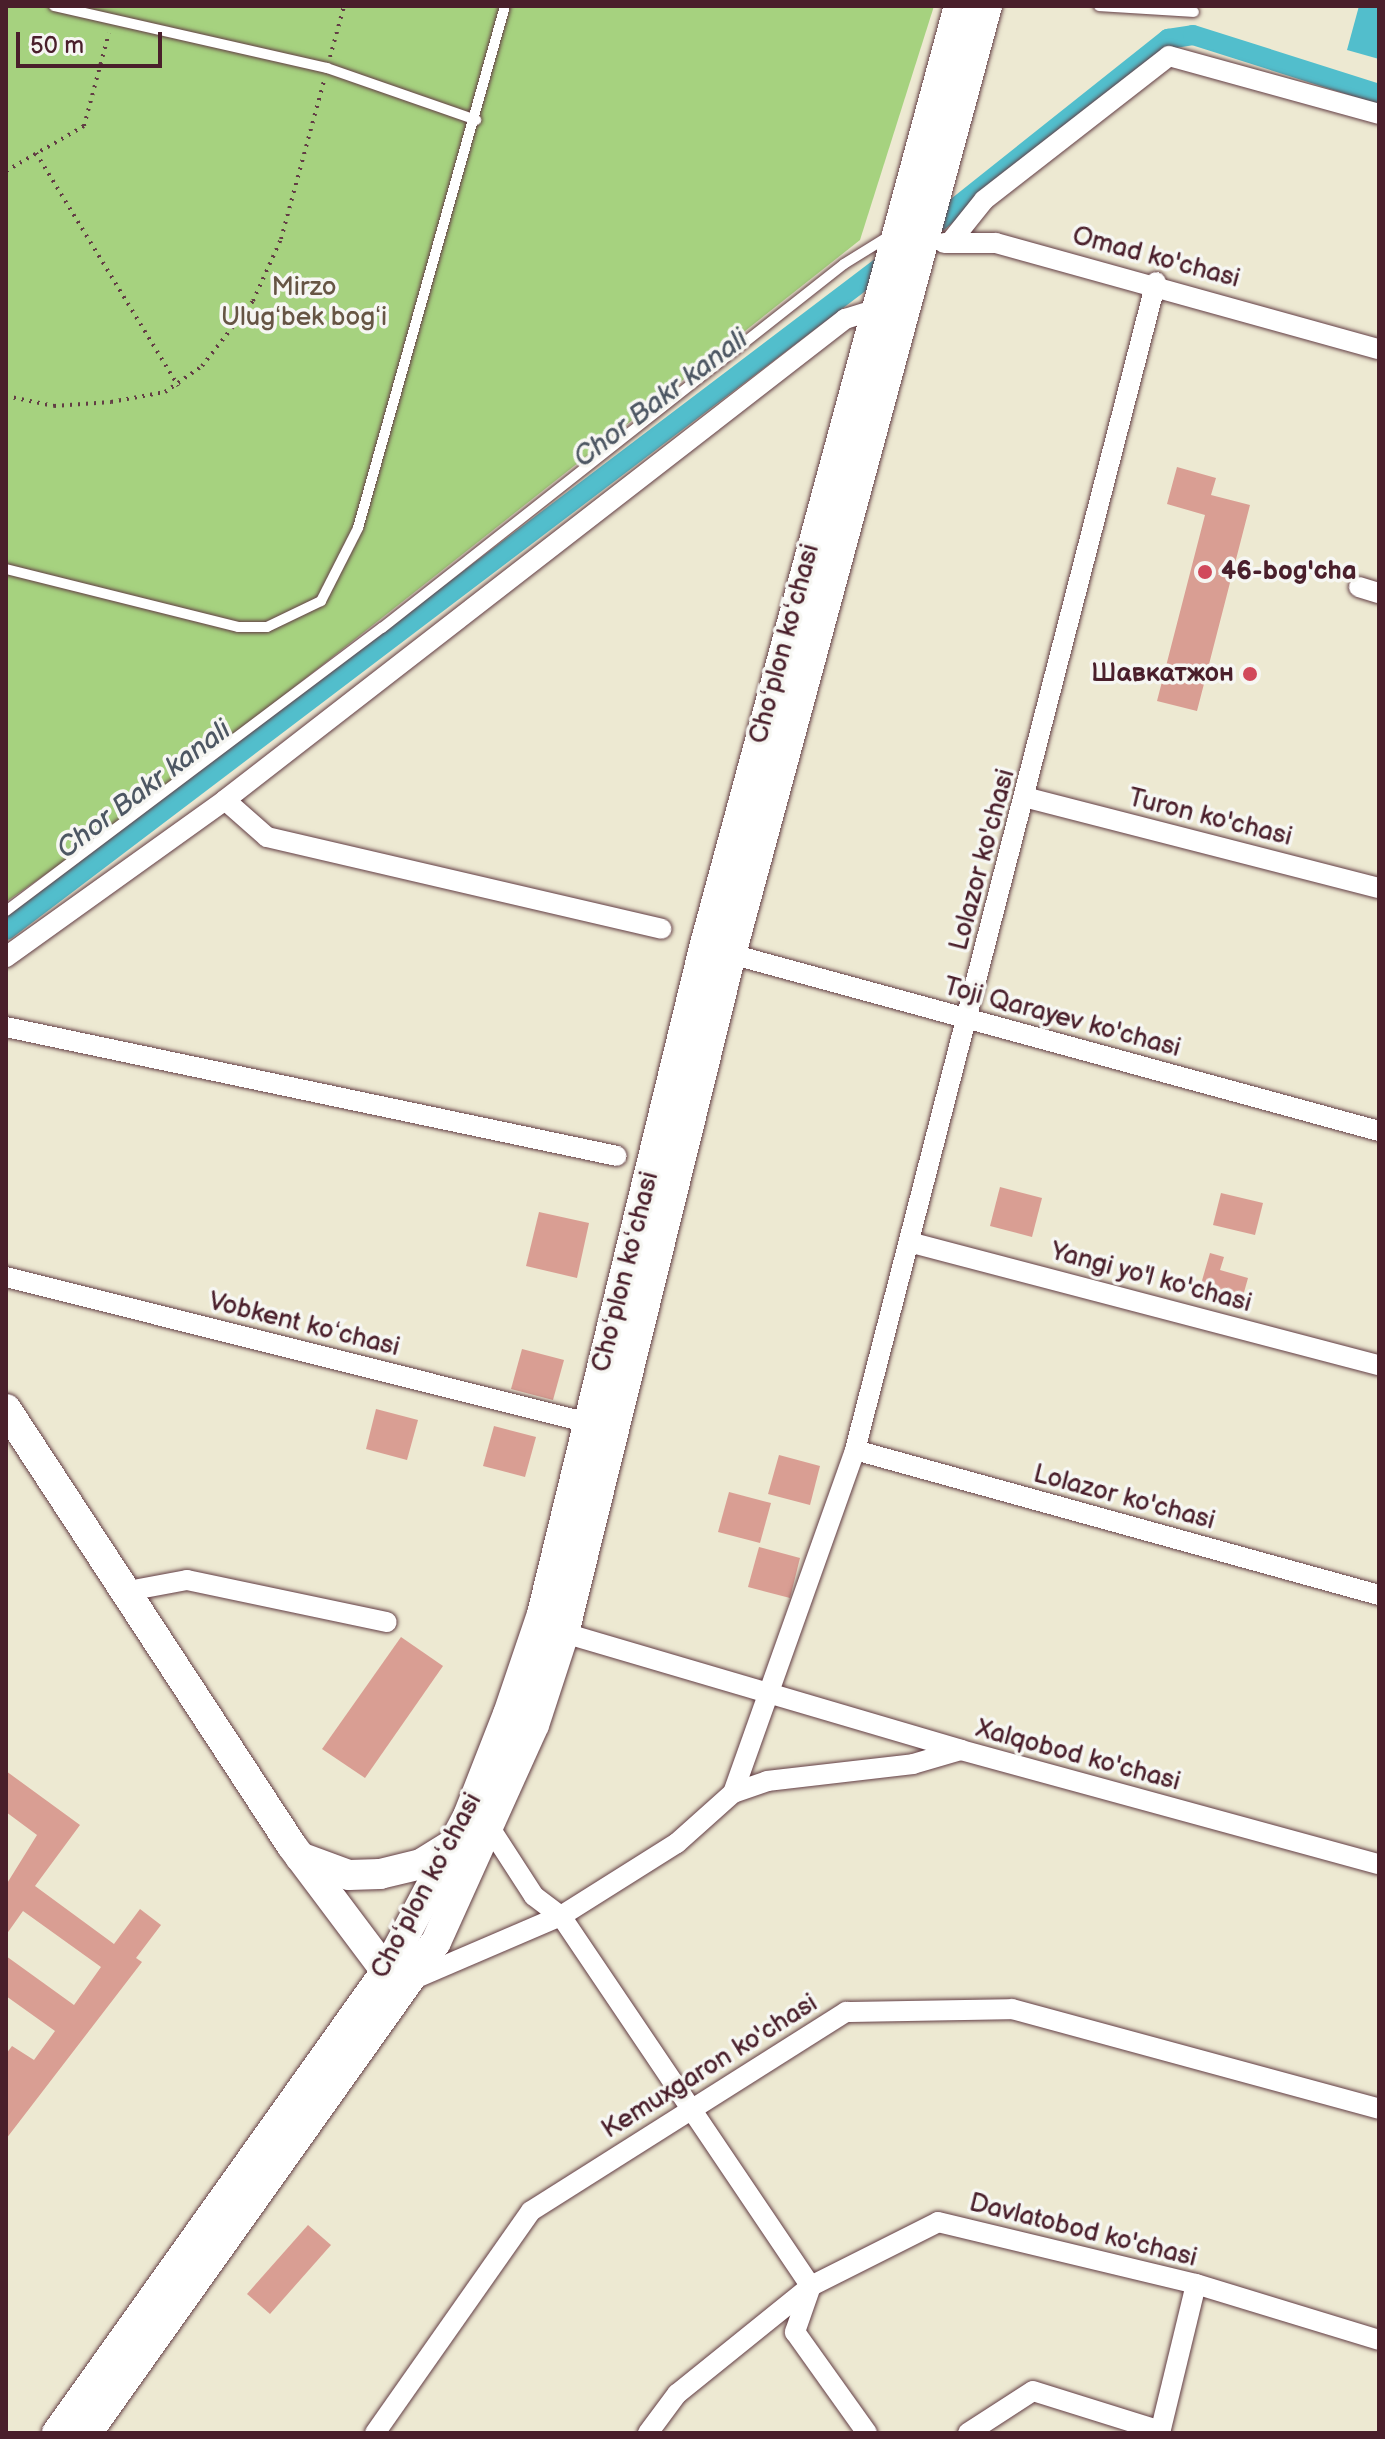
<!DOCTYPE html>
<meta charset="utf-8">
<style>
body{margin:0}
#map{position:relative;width:1385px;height:2439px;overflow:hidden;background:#ede9d2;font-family:"Balsamiq Sans",sans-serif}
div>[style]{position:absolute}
.green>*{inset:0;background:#a6d27f}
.water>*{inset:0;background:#52becc}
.canal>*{height:20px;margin:-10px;padding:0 10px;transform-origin:10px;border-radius:10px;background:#52becc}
.building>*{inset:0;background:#d99e93}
.path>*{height:4px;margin-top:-2px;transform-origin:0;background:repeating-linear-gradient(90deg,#623d44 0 2px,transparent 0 8px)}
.roads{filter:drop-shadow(0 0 2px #623d44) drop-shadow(0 0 2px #623d44)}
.lane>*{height:10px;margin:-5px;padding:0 5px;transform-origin:5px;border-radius:5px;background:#fff}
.street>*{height:20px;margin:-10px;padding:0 10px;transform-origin:10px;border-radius:10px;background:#fff}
.secondary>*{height:30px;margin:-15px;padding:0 15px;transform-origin:15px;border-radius:15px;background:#fff}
.dots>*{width:22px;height:22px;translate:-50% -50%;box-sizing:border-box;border:4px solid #f6f6f2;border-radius:50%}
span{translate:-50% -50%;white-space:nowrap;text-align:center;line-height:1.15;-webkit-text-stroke:7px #f6f6f2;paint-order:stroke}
.street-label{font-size:26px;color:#4a1f2b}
.park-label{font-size:26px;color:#654}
.poi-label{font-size:26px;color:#4a1f2b;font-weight:700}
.left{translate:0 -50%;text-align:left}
.right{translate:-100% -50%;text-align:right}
.water-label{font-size:28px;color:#4d5763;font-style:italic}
.frame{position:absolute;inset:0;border:8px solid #4a1f2b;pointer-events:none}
.scale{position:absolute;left:16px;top:32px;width:146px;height:36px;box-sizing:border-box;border:4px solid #4a1f2b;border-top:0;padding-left:10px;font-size:24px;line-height:28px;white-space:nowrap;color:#4a1f2b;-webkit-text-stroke:6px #f6f6f2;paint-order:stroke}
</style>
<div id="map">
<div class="green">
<div style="clip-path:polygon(6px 6px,934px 6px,860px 240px,149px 802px,6px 902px)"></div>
</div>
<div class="water">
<div style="clip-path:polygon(1359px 6px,1379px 6px,1379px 59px,1347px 50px)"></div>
</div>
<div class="canal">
<div style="left:924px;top:233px;width:312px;rotate:-38.5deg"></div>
<div style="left:1168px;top:39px;width:25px;rotate:-9deg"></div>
<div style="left:1193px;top:35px;width:195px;rotate:17.6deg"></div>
<div style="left:6px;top:930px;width:1109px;rotate:-37.16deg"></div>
</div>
<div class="building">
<div style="clip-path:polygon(1177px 467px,1216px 478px,1211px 495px,1250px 505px,1197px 711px,1157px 701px,1205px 515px,1167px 504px)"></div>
<div style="clip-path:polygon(1000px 1187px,1042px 1198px,1032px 1237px,990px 1226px)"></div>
<div style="clip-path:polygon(1221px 1193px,1263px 1203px,1255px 1235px,1213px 1225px)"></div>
<div style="clip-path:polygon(539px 1212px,589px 1223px,577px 1278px,526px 1266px)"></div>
<div style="clip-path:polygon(1210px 1253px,1224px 1257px,1220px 1270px,1248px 1278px,1243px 1296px,1201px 1284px)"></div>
<div style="clip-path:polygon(522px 1349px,564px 1360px,553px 1400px,511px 1389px)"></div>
<div style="clip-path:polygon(376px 1409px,418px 1420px,407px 1460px,366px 1449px)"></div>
<div style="clip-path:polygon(494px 1426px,536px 1437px,525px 1477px,483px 1466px)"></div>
<div style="clip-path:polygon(779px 1455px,820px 1466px,810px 1505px,768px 1494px)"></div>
<div style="clip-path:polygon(729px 1492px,771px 1503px,760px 1543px,718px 1532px)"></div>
<div style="clip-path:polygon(759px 1547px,800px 1558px,790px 1598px,748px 1587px)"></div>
<div style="clip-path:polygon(401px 1637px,443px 1666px,365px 1778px,322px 1749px)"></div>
<div style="clip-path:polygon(6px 1771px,80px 1825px,35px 1886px,114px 1944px,140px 1909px,161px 1925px,136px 1958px,142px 1962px,6px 2139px,6px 2054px,12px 2046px,34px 2060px,55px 2031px,6px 1996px,6px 1956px,74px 2005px,101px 1967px,23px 1911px,6px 1935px,6px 1885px,37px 1835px,6px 1812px)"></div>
<div style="clip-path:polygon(308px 2225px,331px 2245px,270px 2314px,247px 2294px)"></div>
</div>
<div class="path">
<div style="left:330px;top:57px;width:53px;rotate:-74.6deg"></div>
<div style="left:36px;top:153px;width:273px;rotate:58.6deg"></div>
<div style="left:6px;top:171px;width:90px;rotate:-30deg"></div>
<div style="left:84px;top:126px;width:96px;rotate:-75deg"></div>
<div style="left:6px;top:396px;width:49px;rotate:11.8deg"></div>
<div style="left:54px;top:406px;width:57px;rotate:-4deg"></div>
<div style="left:111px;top:402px;width:55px;rotate:-10.5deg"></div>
<div style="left:165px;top:392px;width:45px;rotate:-35.1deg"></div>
<div style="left:202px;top:366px;width:83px;rotate:-51.9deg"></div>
<div style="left:253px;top:301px;width:68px;rotate:-65.7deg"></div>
<div style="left:281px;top:239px;width:164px;rotate:-74.8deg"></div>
</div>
<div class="roads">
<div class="lane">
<div style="left:54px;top:6px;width:280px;rotate:12.8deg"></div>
<div style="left:327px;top:68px;width:158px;rotate:19.2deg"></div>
<div style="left:1099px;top:6px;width:95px;rotate:3.6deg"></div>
<div style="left:6px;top:569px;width:239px;rotate:14deg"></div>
<div style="left:238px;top:627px;width:29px"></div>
<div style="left:267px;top:627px;width:60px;rotate:-25.7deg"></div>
<div style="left:321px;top:601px;width:82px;rotate:-63.1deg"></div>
<div style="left:358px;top:528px;width:542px;rotate:-74.27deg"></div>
<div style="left:6px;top:911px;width:471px;rotate:-37deg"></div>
<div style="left:382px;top:628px;width:588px;rotate:-38.23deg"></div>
<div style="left:844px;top:264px;width:55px;rotate:-31.7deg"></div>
</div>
<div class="street">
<div style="left:952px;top:240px;width:51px;rotate:-51.3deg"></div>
<div style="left:984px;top:200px;width:234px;rotate:-37.9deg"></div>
<div style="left:1169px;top:56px;width:218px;rotate:15.4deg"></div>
<div style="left:944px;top:243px;width:52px"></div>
<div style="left:996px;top:243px;width:397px;rotate:15.5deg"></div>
<div style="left:1359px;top:587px;width:21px;rotate:17deg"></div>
<div style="left:1028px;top:798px;width:362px;rotate:14.4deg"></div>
<div style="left:225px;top:800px;width:56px;rotate:41.4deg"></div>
<div style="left:267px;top:837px;width:405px;rotate:13.1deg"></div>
<div style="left:731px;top:954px;width:672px;rotate:15.28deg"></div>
<div style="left:6px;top:957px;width:269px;rotate:-35.6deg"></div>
<div style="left:225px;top:800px;width:785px;rotate:-37.8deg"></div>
<div style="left:845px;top:319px;width:31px;rotate:-17deg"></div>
<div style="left:6px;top:1027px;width:624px;rotate:11.92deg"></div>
<div style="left:909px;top:1242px;width:486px;rotate:14.7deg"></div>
<div style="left:6px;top:1277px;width:601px;rotate:14.06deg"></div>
<div style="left:855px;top:1450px;width:544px;rotate:15.47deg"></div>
<div style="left:128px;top:1591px;width:60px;rotate:-10.6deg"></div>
<div style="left:187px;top:1580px;width:204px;rotate:11.9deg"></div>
<div style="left:564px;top:1633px;width:414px;rotate:16.4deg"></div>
<div style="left:733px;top:1793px;width:364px;rotate:-70.4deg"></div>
<div style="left:855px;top:1450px;width:1206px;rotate:-75.55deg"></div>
<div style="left:490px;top:1828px;width:81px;rotate:57.1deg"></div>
<div style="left:534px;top:1896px;width:34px;rotate:37deg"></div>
<div style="left:561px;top:1916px;width:447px;rotate:56deg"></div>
<div style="left:811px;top:2286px;width:49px;rotate:109.2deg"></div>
<div style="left:795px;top:2332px;width:124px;rotate:54.5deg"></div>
<div style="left:409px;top:1981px;width:165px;rotate:-23.2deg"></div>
<div style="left:561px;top:1916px;width:137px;rotate:-32.2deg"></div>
<div style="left:677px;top:1843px;width:75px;rotate:-41.8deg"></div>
<div style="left:733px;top:1793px;width:36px;rotate:-19deg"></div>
<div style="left:767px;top:1781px;width:147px;rotate:-6.6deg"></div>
<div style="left:913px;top:1764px;width:50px;rotate:-16.3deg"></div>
<div style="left:961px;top:1750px;width:433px;rotate:15.3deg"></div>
<div style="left:375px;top:2433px;width:271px;rotate:-54.9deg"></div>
<div style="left:531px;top:2211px;width:373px;rotate:-32.3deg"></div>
<div style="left:846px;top:2012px;width:166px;rotate:-1deg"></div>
<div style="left:1012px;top:2009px;width:380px;rotate:15.2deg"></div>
<div style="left:648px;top:2433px;width:49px;rotate:-53.4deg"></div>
<div style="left:677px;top:2394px;width:172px;rotate:-38.9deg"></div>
<div style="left:811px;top:2286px;width:142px;rotate:-26.7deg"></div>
<div style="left:938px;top:2222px;width:265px;rotate:13.5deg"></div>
<div style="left:1196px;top:2284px;width:191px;rotate:17deg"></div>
<div style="left:968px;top:2433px;width:77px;rotate:-32.9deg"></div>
<div style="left:1033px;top:2391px;width:134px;rotate:17.4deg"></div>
<div style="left:1160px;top:2433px;width:153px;rotate:-76.4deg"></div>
</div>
<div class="secondary">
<div style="left:6px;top:1409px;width:522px;rotate:56.8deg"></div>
<div style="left:292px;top:1846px;width:156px;rotate:53.1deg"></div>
<div style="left:386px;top:1971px;width:16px;rotate:27deg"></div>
<div style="left:300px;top:1857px;width:52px;rotate:20.2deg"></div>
<div style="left:349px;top:1875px;width:31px;rotate:-2deg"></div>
<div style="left:380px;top:1874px;width:42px;rotate:-13.7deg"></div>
<div style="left:421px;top:1864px;width:38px;rotate:-32deg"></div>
<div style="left:57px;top:2433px;width:567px;rotate:-54.54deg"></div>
<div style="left:386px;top:1971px;width:175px;rotate:-62.1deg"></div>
<div style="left:468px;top:1816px;width:110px;rotate:-68.6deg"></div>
<div style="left:508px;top:1714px;width:106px;rotate:-71.2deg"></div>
<div style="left:542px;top:1614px;width:690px;rotate:-76.33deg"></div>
<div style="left:705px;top:944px;width:972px;rotate:-74.85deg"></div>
<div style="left:87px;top:2433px;width:602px;rotate:-54.6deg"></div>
<div style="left:436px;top:1942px;width:238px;rotate:-65.7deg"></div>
<div style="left:534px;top:1725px;width:97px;rotate:-71.9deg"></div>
<div style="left:564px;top:1633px;width:699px;rotate:-76.18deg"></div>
<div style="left:731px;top:954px;width:982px;rotate:-74.89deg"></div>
</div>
</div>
<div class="dots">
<div style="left:1205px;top:572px;background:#d1495b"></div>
<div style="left:1250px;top:674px;background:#d1495b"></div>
</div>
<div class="street-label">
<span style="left:1156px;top:258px;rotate:15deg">Omad ko'chasi</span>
<span style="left:785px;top:644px;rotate:-75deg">Choʻplon koʻchasi</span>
<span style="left:1210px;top:818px;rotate:14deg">Turon ko'chasi</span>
<span style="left:983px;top:860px;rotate:-75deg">Lolazor ko'chasi</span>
<span style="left:1062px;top:1018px;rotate:15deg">Toji Qarayev ko'chasi</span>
<span style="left:626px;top:1272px;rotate:-76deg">Choʻplon koʻchasi</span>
<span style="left:1151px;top:1278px;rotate:15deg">Yangi yo'l ko'chasi</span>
<span style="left:304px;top:1325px;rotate:14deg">Vobkent koʻchasi</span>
<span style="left:1124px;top:1498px;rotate:15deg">Lolazor ko'chasi</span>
<span style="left:1078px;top:1756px;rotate:15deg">Xalqobod ko'chasi</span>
<span style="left:427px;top:1886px;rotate:-62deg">Choʻplon koʻchasi</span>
<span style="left:710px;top:2067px;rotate:-32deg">Kemuxgaron ko'chasi</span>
<span style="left:1083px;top:2231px;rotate:14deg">Davlatobod ko'chasi</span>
</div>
<div class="park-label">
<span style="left:304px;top:303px">Mirzo<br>Ulugʻbek bogʻi</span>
</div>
<div class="poi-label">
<span class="left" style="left:1221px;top:572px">46-bog'cha</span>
<span class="right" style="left:1234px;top:674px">Шавкатжон</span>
</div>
<div class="water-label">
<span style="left:661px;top:399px;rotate:-37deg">Chor Bakr kanali</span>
<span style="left:144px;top:790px;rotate:-37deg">Chor Bakr kanali</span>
</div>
<div class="frame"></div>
<div class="scale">50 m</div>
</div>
